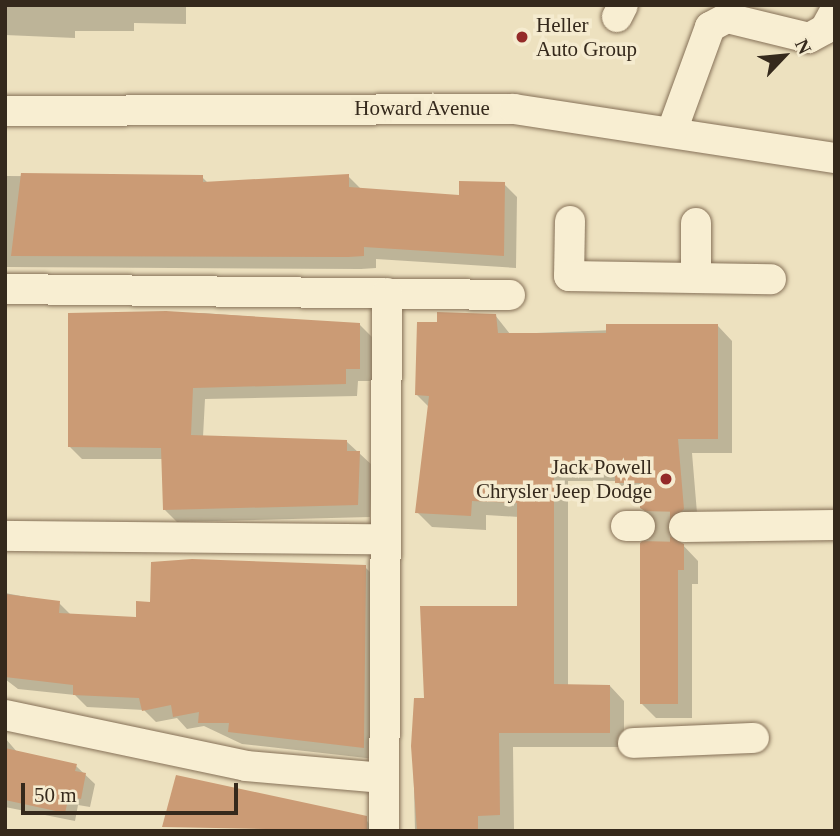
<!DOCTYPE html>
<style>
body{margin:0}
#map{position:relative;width:840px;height:836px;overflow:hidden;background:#ede1bf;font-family:"Times New Roman",serif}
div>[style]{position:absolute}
.shadow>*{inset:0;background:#0003}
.building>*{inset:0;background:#cb9b75}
.minor-tunnel>*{height:30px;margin-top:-15px;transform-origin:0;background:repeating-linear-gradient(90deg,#c8bc9e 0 30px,transparent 0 45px)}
.roads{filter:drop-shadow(0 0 2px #867158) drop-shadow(0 0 2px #867158)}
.minor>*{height:30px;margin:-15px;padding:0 15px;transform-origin:15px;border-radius:15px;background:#f8eed2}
.dots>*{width:19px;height:19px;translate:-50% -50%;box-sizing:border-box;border:4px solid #f5ebcf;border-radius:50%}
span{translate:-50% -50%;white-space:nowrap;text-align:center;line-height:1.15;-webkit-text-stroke:7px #f5ebcf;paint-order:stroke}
.poi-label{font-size:21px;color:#35291c}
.left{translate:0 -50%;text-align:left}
.right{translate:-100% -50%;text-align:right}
.street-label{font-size:21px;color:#35291c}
.frame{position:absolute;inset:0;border:7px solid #35291c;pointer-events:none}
.north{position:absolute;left:749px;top:21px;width:70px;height:70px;-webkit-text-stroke:5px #f5ebcf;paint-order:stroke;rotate:64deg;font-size:19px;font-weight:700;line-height:28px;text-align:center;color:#35291c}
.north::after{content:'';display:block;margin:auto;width:24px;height:32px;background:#35291c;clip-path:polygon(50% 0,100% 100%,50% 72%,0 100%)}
.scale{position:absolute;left:21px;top:783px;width:217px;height:32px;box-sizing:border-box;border:4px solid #35291c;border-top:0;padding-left:9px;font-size:21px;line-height:24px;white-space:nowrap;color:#35291c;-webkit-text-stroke:5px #f5ebcf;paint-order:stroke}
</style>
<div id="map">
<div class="shadow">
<div style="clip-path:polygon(5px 5px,186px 5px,186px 24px,134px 23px,134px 31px,75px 31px,75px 38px,5px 35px)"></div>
<div style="clip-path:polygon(5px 176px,202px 177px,208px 183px,348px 176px,361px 189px,461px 197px,504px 184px,517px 197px,516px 268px,376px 259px,376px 268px,361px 269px,5px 267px)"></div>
<div style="clip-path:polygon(203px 313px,360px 325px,372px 337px,372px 381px,358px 381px,357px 396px,205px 399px,203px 437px,346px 441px,372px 465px,370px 517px,177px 522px,165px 510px,163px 459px,82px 459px,70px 447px,70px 315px)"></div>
<div style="clip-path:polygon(495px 315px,510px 334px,718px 326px,732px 341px,732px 453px,692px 453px,698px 525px,680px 542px,698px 561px,698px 584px,692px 584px,692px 718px,656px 718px,642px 704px,659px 527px,642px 508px,642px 497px,632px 497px,617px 481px,568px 481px,568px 686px,610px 686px,624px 701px,624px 747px,513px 747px,514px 829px,415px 831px,413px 746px,426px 700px,519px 607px,519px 517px,486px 515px,486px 530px,432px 527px,417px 512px,429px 407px,417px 395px,439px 324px)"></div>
<div style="clip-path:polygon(365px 567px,377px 579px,375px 759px,242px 744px,204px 726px,187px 729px,177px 718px,156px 722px,144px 710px,87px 707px,75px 695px,18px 689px,5px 679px,5px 593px,59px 603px,72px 616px,137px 619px,152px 603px)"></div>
<div style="clip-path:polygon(5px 738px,18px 753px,76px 766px,95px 784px,90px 807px,78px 805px,75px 821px,5px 807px)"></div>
<div style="clip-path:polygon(365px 818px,374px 831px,164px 826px)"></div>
</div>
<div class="building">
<div style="clip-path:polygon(21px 173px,203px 175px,203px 182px,349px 174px,349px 187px,459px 195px,459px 181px,505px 182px,504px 256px,364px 247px,364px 256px,348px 257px,11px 256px)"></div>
<div style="clip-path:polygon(166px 311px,360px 323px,360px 369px,346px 369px,346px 384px,193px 388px,191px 435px,347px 440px,347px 451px,360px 451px,358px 505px,163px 510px,161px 448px,68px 447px,68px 313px)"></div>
<div style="clip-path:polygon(437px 312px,496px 314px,498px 333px,606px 333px,606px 324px,718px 324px,718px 439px,678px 439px,684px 509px,667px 527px,669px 536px,684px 544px,684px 570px,678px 570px,678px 704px,640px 704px,640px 543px,657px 527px,655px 517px,640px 508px,640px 483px,615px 483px,615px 467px,554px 467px,554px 684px,610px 685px,610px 733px,499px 733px,500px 815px,478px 816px,478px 831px,417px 831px,411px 746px,414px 698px,424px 698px,420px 606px,517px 606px,517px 503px,472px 501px,471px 516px,415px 513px,429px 396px,415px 395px,417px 322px,437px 322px)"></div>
<div style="clip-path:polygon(192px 559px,366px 565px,364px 748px,228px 732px,229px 723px,198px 723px,199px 712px,173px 717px,171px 705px,142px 711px,139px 698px,73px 695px,73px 685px,5px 677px,5px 594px,60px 601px,59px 613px,136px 617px,136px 601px,150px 602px,151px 562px)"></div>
<div style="clip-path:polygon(5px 748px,77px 764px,75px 771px,86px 773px,81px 799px,69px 796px,65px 813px,5px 800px)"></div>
<div style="clip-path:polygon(176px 775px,367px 816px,367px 831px,162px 827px)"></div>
</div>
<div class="minor-tunnel">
<div style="left:640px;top:526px;width:44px;rotate:1.3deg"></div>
</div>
<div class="roads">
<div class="minor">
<div style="left:617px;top:17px;width:13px;rotate:-63deg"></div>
<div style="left:5px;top:111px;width:509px;rotate:-0.23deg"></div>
<div style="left:514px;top:109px;width:325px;rotate:8.7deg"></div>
<div style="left:672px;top:131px;width:111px;rotate:-69.9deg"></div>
<div style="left:710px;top:27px;width:19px;rotate:-28deg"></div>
<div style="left:727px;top:18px;width:84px;rotate:13.7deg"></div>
<div style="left:809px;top:38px;width:18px;rotate:-29deg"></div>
<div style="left:825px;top:29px;width:21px;rotate:-61deg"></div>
<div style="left:570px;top:221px;width:55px;rotate:91deg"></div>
<div style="left:569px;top:276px;width:202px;rotate:0.9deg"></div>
<div style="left:696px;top:278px;width:55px;rotate:-90deg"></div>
<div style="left:5px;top:289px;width:505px;rotate:0.68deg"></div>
<div style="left:626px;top:526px;width:14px"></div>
<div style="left:684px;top:527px;width:151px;rotate:-0.8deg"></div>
<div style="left:5px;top:536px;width:380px;rotate:0.5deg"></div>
<div style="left:5px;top:715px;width:246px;rotate:11.9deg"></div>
<div style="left:246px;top:766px;width:138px;rotate:5deg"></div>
<div style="left:633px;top:743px;width:121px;rotate:-2.4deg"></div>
<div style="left:384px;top:831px;width:538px;rotate:-89.68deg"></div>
</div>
</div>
<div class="dots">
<div style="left:522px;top:37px;background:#942a28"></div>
<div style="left:666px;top:479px;background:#942a28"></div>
</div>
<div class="poi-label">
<span class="left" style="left:536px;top:37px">Heller<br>Auto Group</span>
<span class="right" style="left:652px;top:479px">Jack Powell<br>Chrysler Jeep Dodge</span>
</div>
<div class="street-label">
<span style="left:422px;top:108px">Howard Avenue</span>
</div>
<div class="frame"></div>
<div class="north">N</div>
<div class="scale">50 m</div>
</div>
